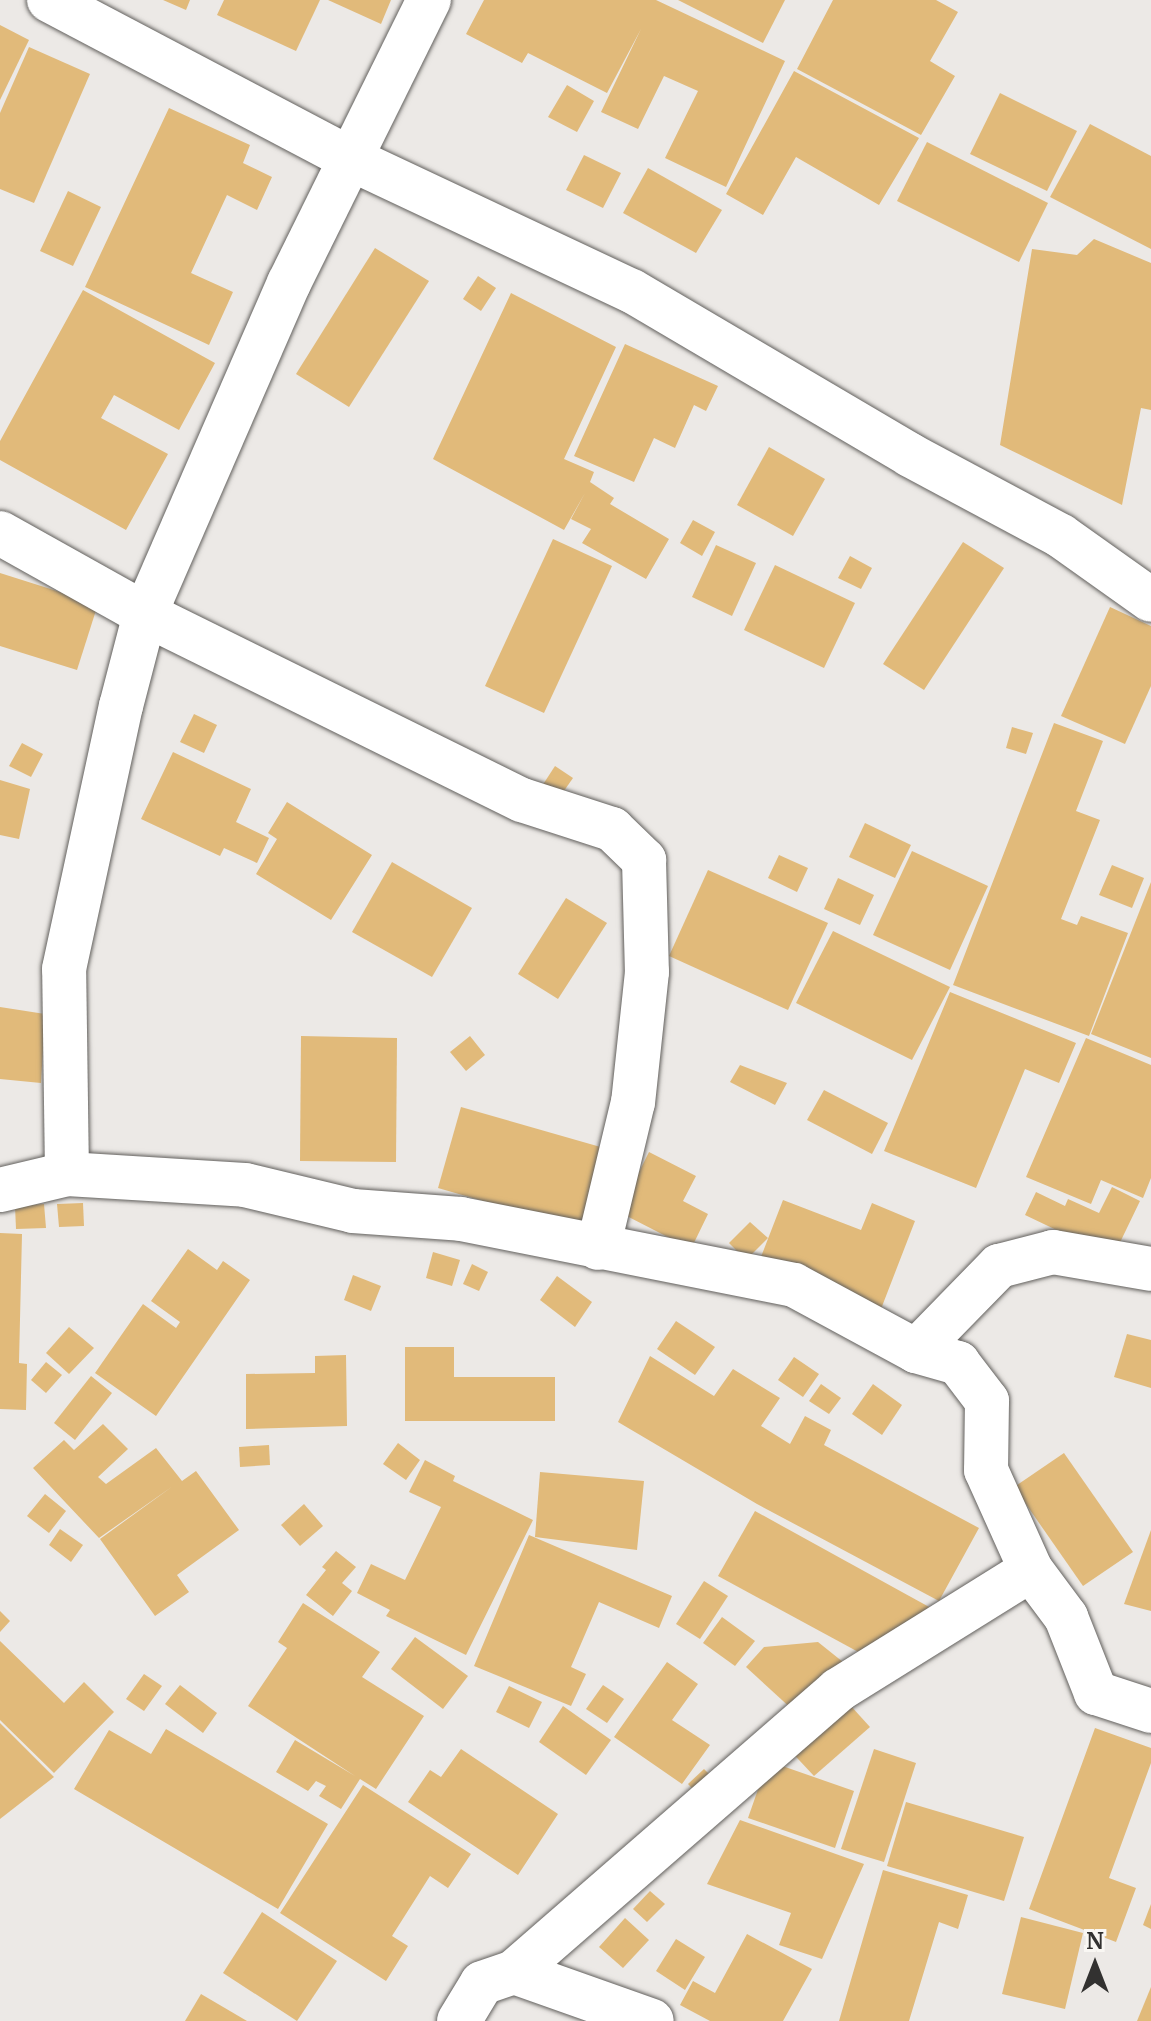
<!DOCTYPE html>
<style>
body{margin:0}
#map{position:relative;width:1151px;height:2021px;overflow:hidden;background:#ece9e6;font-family:Merriweather,serif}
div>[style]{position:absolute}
.building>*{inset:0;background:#e1ba7a}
.roads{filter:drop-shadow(0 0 2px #62605d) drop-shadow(0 0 2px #62605d)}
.minor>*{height:44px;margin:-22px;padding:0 22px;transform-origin:22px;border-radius:22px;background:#fff}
span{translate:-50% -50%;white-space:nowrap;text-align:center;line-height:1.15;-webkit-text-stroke:6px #f9f7f3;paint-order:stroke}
.north{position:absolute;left:1055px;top:1925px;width:80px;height:80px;-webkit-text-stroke:6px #f9f7f3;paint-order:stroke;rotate:0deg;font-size:22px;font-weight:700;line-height:32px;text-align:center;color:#323130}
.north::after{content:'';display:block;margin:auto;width:28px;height:36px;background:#323130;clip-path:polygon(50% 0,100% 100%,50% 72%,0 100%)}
</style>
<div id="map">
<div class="building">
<div style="clip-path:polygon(163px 0,190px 0,186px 10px)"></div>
<div style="clip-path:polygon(224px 0,320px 0,296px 51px,217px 15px)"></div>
<div style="clip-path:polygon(328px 0,391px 0,381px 24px)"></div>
<div style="clip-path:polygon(484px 0,656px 0,785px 61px,726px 187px,665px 158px,698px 91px,664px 76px,638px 129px,601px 112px,641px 29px,607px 93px,528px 53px,522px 63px,466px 34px)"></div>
<div style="clip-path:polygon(678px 0,785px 0,763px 43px)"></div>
<div style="clip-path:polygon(833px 0,936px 0,958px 12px,930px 61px,955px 76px,921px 135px,797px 69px)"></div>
<div style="clip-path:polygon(0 25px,29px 40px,0 100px)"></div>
<div style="clip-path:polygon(29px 47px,90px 74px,34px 203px,0 189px,0 113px)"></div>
<div style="clip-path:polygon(794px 71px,919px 138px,879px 205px,796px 157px,763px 215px,726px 194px)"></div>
<div style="clip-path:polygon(567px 85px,594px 101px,577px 132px,548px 117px)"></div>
<div style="clip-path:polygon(1000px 93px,1077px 131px,1047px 191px,970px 154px)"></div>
<div style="clip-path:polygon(169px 108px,250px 145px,243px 163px,272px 177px,257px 210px,227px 195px,191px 273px,233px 292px,209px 345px,85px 287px)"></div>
<div style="clip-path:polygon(1090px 124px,1151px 156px,1151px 249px,1050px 197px)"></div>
<div style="clip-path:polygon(927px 142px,1048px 203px,1019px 262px,897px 201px)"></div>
<div style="clip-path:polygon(584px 155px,621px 173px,603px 208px,566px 190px)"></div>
<div style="clip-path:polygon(648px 168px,722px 210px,696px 253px,623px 213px)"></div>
<div style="clip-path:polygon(68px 191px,101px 207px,73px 266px,40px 251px)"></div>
<div style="clip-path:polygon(1094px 239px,1151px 263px,1151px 410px,1141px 408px,1122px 505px,1000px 445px,1032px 249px,1077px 255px)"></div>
<div style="clip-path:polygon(375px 248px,429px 281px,349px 407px,296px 374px)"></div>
<div style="clip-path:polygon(478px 276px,496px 288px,481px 311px,463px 299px)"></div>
<div style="clip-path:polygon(83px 290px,215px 363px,179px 430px,114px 395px,101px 418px,168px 454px,126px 530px,0 460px,0 441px)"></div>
<div style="clip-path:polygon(511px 293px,616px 347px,564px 459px,594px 472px,590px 482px,614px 498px,610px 504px,669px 539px,646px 579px,582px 543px,591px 529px,571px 519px,585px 493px,564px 530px,433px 459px)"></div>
<div style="clip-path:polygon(625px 344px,718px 386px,706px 411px,694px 405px,675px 448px,654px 438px,634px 482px,574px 456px)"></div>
<div style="clip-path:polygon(769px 447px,825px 479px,793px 536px,737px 505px)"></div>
<div style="clip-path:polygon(693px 520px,715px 532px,702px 556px,680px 543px)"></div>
<div style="clip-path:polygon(553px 539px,612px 566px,544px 713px,485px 686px)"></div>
<div style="clip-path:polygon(963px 542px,1004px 568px,924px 690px,883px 664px)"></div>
<div style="clip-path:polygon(716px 545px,756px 563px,732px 616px,692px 597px)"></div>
<div style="clip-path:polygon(850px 556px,872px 568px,861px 589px,838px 578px)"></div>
<div style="clip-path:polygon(775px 565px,855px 603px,824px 668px,744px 630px)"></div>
<div style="clip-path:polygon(0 573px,98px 604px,77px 670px,0 646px)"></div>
<div style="clip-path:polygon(1110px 607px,1151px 626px,1151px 686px,1125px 744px,1061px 716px)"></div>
<div style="clip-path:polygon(194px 714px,217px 725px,204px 753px,180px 742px)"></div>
<div style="clip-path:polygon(1054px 723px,1103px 741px,1076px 811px,1100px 820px,1061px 919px,1077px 925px,1081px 916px,1128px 933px,1089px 1036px,953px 985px)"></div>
<div style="clip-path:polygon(1012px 727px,1033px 733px,1026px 754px,1006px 748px)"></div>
<div style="clip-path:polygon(22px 743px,43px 754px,31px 777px,9px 766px)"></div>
<div style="clip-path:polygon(173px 752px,251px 789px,236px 822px,269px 838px,257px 863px,224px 848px,220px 856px,141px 819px)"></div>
<div style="clip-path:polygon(555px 766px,573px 778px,559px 798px,542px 786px)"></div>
<div style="clip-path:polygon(0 780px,30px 789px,19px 839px,0 835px)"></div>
<div style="clip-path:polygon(287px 802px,372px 855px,331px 920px,256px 874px,277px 839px,268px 833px)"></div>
<div style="clip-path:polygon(865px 823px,911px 845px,895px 878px,849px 857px)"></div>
<div style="clip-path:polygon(912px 851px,988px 886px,950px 970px,873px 935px)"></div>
<div style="clip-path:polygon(779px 855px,808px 868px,797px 892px,768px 878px)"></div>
<div style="clip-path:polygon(392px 862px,472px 908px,432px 977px,352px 932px)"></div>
<div style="clip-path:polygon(1112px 865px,1144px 878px,1132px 908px,1099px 895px)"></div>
<div style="clip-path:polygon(708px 870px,828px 923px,788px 1010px,669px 956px)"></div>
<div style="clip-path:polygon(838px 878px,874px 895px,860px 925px,824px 909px)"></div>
<div style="clip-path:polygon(1151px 882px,1151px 1058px,1091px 1034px)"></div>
<div style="clip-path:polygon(566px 898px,607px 923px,558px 999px,518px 974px)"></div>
<div style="clip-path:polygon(833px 931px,950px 987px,912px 1060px,796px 1003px)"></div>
<div style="clip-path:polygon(950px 992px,1076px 1043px,1059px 1083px,1025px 1069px,976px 1188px,884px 1151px)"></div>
<div style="clip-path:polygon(0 1007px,45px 1014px,41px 1083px,0 1079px)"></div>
<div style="clip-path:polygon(301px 1036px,397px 1038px,396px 1162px,300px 1161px)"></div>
<div style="clip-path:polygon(470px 1036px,485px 1055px,466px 1071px,450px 1052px)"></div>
<div style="clip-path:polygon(1086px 1038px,1151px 1065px,1151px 1178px,1143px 1198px,1101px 1180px,1091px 1204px,1026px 1177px)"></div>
<div style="clip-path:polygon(740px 1065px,787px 1083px,775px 1105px,730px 1082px)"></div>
<div style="clip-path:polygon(824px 1090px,888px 1123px,872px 1154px,807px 1120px)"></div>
<div style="clip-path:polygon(461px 1107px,611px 1150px,588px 1231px,438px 1188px)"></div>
<div style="clip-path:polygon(649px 1152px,696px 1176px,683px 1201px,708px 1214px,691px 1249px,619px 1212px)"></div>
<div style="clip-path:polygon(1112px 1187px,1140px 1201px,1113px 1257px,1025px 1215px,1036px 1192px,1065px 1206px,1068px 1199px,1099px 1213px)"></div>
<div style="clip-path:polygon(783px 1200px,861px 1230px,872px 1203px,915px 1221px,881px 1309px,759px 1262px)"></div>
<div style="clip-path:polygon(83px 1203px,84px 1226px,59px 1227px,57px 1204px)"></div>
<div style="clip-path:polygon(44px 1204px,46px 1228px,16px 1229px,15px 1206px)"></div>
<div style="clip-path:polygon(750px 1222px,768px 1238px,746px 1260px,729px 1243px)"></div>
<div style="clip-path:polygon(0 1233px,22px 1234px,19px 1363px,27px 1364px,26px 1410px,0 1409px)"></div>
<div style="clip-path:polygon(188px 1249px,217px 1270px,223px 1261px,250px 1280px,156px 1416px,95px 1373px,143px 1304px,176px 1328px,180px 1322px,151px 1301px)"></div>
<div style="clip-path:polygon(433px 1252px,460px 1260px,452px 1286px,426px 1278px)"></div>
<div style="clip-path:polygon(472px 1264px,488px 1272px,479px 1291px,463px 1284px)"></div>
<div style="clip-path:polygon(353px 1275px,381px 1286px,371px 1311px,344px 1300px)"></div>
<div style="clip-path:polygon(557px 1276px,592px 1302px,575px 1327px,540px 1300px)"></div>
<div style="clip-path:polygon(676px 1321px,715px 1347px,695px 1375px,657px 1349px)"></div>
<div style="clip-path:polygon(69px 1327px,94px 1348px,69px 1374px,46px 1353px)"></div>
<div style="clip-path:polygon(1127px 1334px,1151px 1340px,1151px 1388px,1114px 1377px)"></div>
<div style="clip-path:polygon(405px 1347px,454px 1347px,454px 1377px,555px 1377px,555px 1421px,405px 1421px)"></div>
<div style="clip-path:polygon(346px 1355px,347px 1426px,246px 1429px,246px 1374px,315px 1373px,315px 1356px)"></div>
<div style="clip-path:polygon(650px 1356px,714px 1396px,733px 1369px,780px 1398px,761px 1426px,790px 1444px,805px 1416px,831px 1430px,824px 1445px,979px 1528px,939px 1601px,757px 1504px,618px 1422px)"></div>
<div style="clip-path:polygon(794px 1357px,819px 1374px,803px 1397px,778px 1380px)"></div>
<div style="clip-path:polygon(46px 1362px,62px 1375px,46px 1393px,31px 1380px)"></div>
<div style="clip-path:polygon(91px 1376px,112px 1393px,75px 1440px,54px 1423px)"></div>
<div style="clip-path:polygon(821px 1384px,841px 1398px,829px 1414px,809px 1401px)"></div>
<div style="clip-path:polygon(873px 1384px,902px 1405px,882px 1435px,852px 1414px)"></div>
<div style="clip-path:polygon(103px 1424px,128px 1449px,98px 1477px,106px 1484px,156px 1448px,182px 1481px,196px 1471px,239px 1530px,177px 1575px,189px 1592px,155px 1616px,100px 1539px,173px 1486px,99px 1538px,33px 1468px,64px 1440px,74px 1450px)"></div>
<div style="clip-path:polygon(398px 1443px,420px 1460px,406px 1480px,383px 1464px)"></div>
<div style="clip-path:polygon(269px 1445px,270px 1465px,240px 1467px,239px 1447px)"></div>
<div style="clip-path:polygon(1064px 1453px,1133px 1552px,1083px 1586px,1014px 1487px)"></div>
<div style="clip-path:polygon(425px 1460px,455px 1476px,453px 1481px,533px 1520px,466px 1655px,386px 1616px,390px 1610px,357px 1593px,371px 1564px,405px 1580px,441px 1507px,409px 1492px)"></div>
<div style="clip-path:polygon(540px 1472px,644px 1481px,637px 1550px,535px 1537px)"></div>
<div style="clip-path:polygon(45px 1494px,66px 1511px,49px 1533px,27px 1516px)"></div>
<div style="clip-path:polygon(304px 1504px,323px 1526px,300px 1546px,281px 1525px)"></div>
<div style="clip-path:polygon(755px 1511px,931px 1608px,875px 1661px,718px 1576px)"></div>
<div style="clip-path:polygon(60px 1529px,83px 1545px,71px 1562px,49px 1545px)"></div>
<div style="clip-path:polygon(1151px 1530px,1151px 1611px,1124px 1604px)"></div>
<div style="clip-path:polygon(529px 1535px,672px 1596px,659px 1628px,599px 1602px,571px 1667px,586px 1674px,571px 1706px,474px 1666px)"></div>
<div style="clip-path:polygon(336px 1551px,356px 1567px,342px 1583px,352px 1591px,333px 1616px,306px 1595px,326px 1570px,322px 1567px)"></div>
<div style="clip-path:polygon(704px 1581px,728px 1596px,700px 1639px,676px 1624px)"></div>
<div style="clip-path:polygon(303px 1603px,380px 1652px,362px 1677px,424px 1716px,376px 1789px,360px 1779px,341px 1809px,319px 1796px,326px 1786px,316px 1781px,308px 1791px,276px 1772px,295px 1740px,355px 1776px,248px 1706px,287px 1648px,278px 1642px)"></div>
<div style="clip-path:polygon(0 1611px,10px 1621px,0 1632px)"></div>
<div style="clip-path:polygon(722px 1617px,755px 1641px,735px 1666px,703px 1643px)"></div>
<div style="clip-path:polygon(415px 1637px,468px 1676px,443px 1709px,391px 1669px)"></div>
<div style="clip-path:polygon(0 1641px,64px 1703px,84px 1682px,114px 1712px,54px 1773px,0 1720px)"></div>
<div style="clip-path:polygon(818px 1642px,848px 1666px,794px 1711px,746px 1667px,764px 1647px)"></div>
<div style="clip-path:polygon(667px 1662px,698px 1684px,672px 1720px,710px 1745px,682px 1784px,614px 1737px)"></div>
<div style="clip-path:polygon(144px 1674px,162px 1686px,144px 1711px,126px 1699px)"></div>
<div style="clip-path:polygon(180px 1685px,217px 1713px,203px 1733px,165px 1704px)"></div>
<div style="clip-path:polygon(603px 1685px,624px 1699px,607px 1723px,586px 1709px)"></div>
<div style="clip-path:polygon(509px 1686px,542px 1702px,529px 1728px,496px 1712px)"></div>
<div style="clip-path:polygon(840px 1694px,870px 1727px,814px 1776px,784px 1744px)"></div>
<div style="clip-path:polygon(563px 1706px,611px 1740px,586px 1775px,539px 1742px)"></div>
<div style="clip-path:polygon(0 1723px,54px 1777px,0 1819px)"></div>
<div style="clip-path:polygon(1095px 1728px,1151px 1748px,1151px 1763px,1109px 1878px,1136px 1888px,1116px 1942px,1029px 1909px)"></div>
<div style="clip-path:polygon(166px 1729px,328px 1824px,278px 1909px,74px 1789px,109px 1730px,151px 1754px)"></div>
<div style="clip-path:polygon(461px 1749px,558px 1814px,518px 1875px,408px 1802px,430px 1770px,441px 1777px)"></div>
<div style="clip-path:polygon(874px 1749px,916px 1763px,884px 1862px,841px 1849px)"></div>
<div style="clip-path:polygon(768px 1761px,854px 1791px,835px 1848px,748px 1818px)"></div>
<div style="clip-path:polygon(704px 1769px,718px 1783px,702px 1799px,688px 1784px)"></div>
<div style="clip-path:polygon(363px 1785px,471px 1854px,448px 1888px,430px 1876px,392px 1936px,408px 1946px,386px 1981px,280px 1913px)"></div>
<div style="clip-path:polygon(906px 1802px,1024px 1837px,1004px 1901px,887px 1866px)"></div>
<div style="clip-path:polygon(740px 1820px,864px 1864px,822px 1959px,779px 1945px,791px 1913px,707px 1884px)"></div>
<div style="clip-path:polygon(883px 1870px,968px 1895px,958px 1929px,939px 1922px,909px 2021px,839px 2021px)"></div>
<div style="clip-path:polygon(650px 1891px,665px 1904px,647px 1922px,633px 1909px)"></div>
<div style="clip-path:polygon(1151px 1904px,1151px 1929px,1143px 1925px)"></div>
<div style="clip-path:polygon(262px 1912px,337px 1961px,297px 2021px,223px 1973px)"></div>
<div style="clip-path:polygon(1021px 1917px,1083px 1933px,1065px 2009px,1002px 1994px)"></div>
<div style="clip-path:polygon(625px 1918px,649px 1940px,623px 1968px,599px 1947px)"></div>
<div style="clip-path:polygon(747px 1934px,812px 1969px,783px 2021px,710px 2021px,680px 2005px,693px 1981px,715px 1993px)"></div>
<div style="clip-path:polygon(676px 1939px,705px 1957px,685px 1990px,656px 1971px)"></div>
<div style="clip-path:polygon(1151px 1987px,1151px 2021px,1137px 2021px)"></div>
<div style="clip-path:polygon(201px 1994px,247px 2021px,185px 2021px)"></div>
</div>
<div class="roads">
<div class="minor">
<div style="left:49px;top:0;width:341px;rotate:27.8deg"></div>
<div style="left:351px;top:159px;width:310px;rotate:25.2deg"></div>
<div style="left:632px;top:291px;width:323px;rotate:30.5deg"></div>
<div style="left:910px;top:455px;width:171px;rotate:28.2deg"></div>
<div style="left:1061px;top:536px;width:110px;rotate:35.4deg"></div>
<div style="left:0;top:533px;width:166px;rotate:29.2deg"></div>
<div style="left:145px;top:614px;width:420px;rotate:26.3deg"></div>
<div style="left:522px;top:800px;width:95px;rotate:17.9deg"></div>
<div style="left:612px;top:829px;width:45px;rotate:44.1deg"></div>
<div style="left:644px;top:860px;width:112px;rotate:88.5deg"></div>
<div style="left:647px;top:972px;width:131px;rotate:96.1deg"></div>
<div style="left:633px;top:1102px;width:150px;rotate:103.5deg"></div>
<div style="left:67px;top:1174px;width:205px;rotate:-90.8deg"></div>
<div style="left:64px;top:969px;width:269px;rotate:-77.8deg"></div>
<div style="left:121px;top:706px;width:95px;rotate:-75.4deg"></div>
<div style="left:145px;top:614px;width:361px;rotate:-66.5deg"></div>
<div style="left:289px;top:283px;width:316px;rotate:-63.7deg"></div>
<div style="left:0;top:1190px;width:69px;rotate:-13.4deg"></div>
<div style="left:67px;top:1174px;width:178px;rotate:3.5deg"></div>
<div style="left:245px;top:1185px;width:111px;rotate:13.5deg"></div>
<div style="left:353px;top:1211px;width:108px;rotate:4.2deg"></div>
<div style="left:461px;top:1219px;width:339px;rotate:11.2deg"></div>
<div style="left:794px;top:1285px;width:139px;rotate:28.4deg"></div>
<div style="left:916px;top:1351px;width:44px;rotate:15.9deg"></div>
<div style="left:958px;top:1363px;width:48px;rotate:52.7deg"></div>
<div style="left:987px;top:1401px;width:69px;rotate:90.8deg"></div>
<div style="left:986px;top:1470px;width:110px;rotate:65.8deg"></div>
<div style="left:1031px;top:1570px;width:59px;rotate:53.3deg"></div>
<div style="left:1066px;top:1617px;width:82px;rotate:68.5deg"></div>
<div style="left:1096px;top:1693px;width:58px;rotate:18.1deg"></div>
<div style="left:916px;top:1351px;width:119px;rotate:-45.7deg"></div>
<div style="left:999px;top:1266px;width:56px;rotate:-14.5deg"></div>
<div style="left:1053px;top:1252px;width:99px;rotate:9.8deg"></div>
<div style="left:514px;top:1972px;width:146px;rotate:19.5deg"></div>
<div style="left:459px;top:2021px;width:44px;rotate:-58.8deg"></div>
<div style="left:482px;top:1983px;width:34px;rotate:-19deg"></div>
<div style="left:514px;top:1972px;width:430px;rotate:-41deg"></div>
<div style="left:838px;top:1690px;width:227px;rotate:-31.9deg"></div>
</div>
</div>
<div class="north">N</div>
</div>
